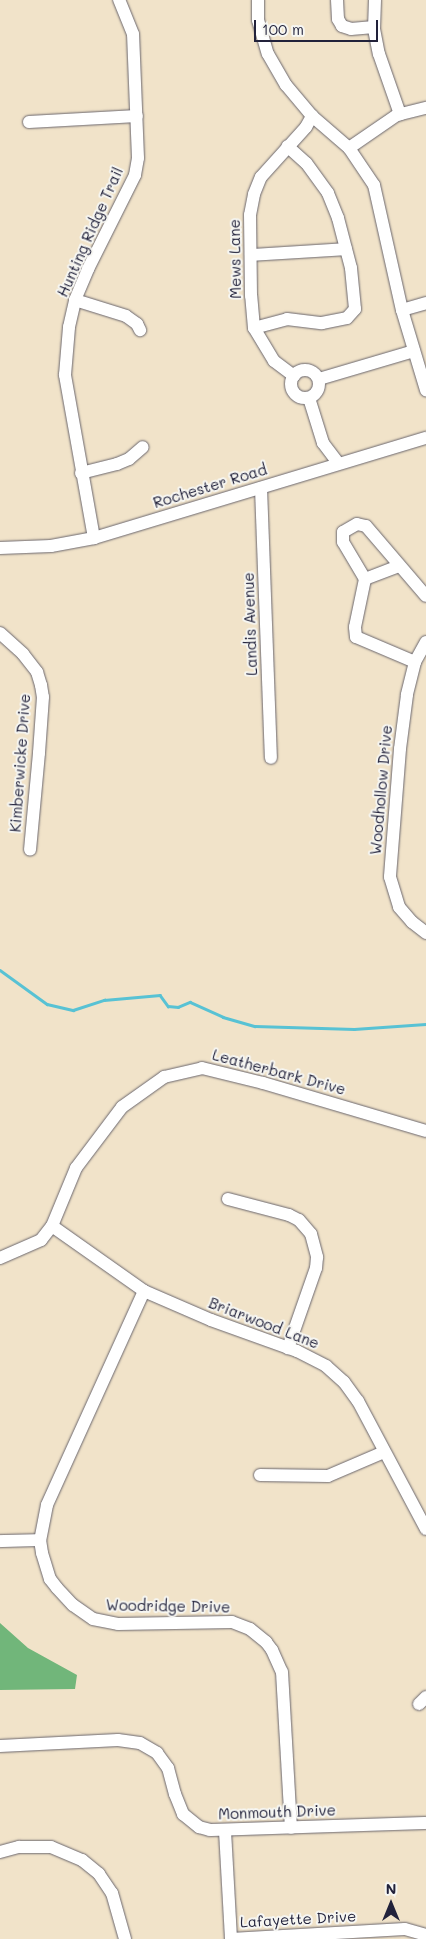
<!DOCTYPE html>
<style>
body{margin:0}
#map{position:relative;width:426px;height:1939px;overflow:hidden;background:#f1e3c9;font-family:Mali,sans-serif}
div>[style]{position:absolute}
.forest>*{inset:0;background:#71b67a}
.stream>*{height:2.5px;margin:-1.25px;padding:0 1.25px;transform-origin:1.25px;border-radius:1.25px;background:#58c2d4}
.roads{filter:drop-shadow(0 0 1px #6a666d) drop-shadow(0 0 1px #6a666d)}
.minor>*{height:12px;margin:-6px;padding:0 6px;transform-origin:6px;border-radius:6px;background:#fff}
.minor>.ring{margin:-6px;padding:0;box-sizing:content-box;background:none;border:12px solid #fff;border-radius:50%}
span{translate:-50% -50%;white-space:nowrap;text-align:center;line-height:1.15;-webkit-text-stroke:4px #f6f6f2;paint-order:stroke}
.street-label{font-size:15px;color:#22223b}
.north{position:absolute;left:366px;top:1879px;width:50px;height:50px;-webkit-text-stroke:4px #f6f6f2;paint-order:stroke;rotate:0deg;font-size:14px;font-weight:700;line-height:20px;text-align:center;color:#22223b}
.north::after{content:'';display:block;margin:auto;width:18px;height:22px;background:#22223b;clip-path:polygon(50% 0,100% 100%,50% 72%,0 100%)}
.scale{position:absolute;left:254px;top:20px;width:124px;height:22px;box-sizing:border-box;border:2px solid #22223b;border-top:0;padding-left:6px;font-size:15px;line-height:18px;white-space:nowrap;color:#22223b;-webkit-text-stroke:4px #f6f6f2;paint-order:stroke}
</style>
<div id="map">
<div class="forest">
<div style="clip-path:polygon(0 1623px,28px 1648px,77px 1675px,75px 1689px,0 1690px)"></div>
</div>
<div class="stream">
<div style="left:0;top:970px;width:58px;rotate:35.9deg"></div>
<div style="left:47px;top:1004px;width:27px;rotate:13deg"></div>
<div style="left:73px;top:1010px;width:33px;rotate:-18deg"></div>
<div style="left:104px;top:1000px;width:56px;rotate:-5.1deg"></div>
<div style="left:160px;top:995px;width:14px;rotate:54deg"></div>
<div style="left:168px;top:1006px;width:10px;rotate:6deg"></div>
<div style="left:178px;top:1007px;width:13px;rotate:-23deg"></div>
<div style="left:190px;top:1002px;width:36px;rotate:24deg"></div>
<div style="left:223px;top:1017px;width:33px;rotate:16deg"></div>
<div style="left:255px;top:1026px;width:99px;rotate:1.7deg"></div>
<div style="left:354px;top:1029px;width:72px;rotate:-4deg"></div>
</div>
<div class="roads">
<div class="minor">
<div style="left:258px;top:0;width:20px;rotate:90deg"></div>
<div style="left:258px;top:20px;width:35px;rotate:74deg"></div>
<div style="left:268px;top:54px;width:36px;rotate:60deg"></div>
<div style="left:286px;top:85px;width:40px;rotate:50deg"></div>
<div style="left:312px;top:116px;width:49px;rotate:40.9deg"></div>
<div style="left:349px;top:148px;width:45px;rotate:56deg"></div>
<div style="left:374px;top:185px;width:128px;rotate:77.4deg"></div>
<div style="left:402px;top:310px;width:84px;rotate:73.3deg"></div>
<div style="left:337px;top:0;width:19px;rotate:87deg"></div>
<div style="left:338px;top:19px;width:8px;rotate:60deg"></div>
<div style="left:342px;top:26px;width:9px;rotate:18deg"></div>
<div style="left:351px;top:29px;width:23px;rotate:-5deg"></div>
<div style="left:375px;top:0;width:29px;rotate:92deg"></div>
<div style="left:374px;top:29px;width:25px;rotate:79deg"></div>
<div style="left:379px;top:54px;width:64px;rotate:70.7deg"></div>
<div style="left:29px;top:122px;width:108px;rotate:-3.2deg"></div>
<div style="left:349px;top:148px;width:58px;rotate:-34.5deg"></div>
<div style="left:397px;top:115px;width:30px;rotate:-14deg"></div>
<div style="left:251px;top:255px;width:95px;rotate:-3.6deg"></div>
<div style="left:75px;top:300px;width:53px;rotate:17.4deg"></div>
<div style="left:126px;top:316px;width:14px;rotate:36deg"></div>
<div style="left:137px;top:324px;width:7px;rotate:63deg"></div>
<div style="left:402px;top:310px;width:25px;rotate:-16deg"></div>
<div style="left:254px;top:328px;width:34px;rotate:-15deg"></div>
<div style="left:287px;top:319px;width:35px;rotate:7deg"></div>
<div style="left:322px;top:323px;width:25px;rotate:-11deg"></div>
<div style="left:347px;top:318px;width:12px;rotate:-48deg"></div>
<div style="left:355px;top:309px;width:41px;rotate:-95.6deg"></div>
<div style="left:351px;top:268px;width:52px;rotate:-104.6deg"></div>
<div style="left:338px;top:218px;width:27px;rotate:-112deg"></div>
<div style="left:328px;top:193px;width:37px;rotate:-126deg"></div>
<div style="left:306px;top:163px;width:25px;rotate:-138deg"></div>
<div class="ring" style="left:291px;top:370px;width:16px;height:16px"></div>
<div style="left:294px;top:376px;width:25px;rotate:-143deg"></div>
<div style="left:274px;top:361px;width:39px;rotate:-121deg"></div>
<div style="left:254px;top:328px;width:32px;rotate:-95deg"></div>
<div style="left:251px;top:296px;width:81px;rotate:-90.7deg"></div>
<div style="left:250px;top:215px;width:21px;rotate:-79deg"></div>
<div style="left:254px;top:194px;width:18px;rotate:-68deg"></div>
<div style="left:261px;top:177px;width:67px;rotate:-48deg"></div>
<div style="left:306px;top:127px;width:13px;rotate:-61deg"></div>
<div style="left:319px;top:379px;width:99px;rotate:-16.4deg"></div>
<div style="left:309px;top:398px;width:47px;rotate:72.7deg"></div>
<div style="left:323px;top:443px;width:25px;rotate:53deg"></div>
<div style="left:81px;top:473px;width:37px;rotate:-14deg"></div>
<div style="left:117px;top:464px;width:13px;rotate:-23deg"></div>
<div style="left:129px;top:459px;width:18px;rotate:-41deg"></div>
<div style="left:261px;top:488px;width:270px;rotate:87.9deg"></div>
<div style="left:94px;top:538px;width:166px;rotate:-100.1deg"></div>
<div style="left:65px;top:375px;width:48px;rotate:-85.2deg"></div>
<div style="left:69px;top:327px;width:28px;rotate:-77deg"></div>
<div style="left:75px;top:300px;width:34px;rotate:-67deg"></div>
<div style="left:88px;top:269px;width:105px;rotate:-63.4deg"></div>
<div style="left:135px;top:175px;width:17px;rotate:-80deg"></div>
<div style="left:138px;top:158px;width:124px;rotate:-92.3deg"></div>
<div style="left:133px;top:34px;width:37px;rotate:-112deg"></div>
<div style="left:0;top:548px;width:51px;rotate:-2.2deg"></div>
<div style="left:51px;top:546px;width:44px;rotate:-10.5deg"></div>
<div style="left:94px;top:538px;width:347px;rotate:-16.8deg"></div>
<div style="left:365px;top:579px;width:36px;rotate:-21deg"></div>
<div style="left:0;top:633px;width:31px;rotate:42deg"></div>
<div style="left:23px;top:654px;width:23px;rotate:52deg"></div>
<div style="left:37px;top:672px;width:14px;rotate:73deg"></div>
<div style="left:41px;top:685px;width:12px;rotate:81deg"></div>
<div style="left:43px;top:697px;width:56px;rotate:94.1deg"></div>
<div style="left:39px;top:753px;width:97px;rotate:95.3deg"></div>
<div style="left:426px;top:642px;width:23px;rotate:119deg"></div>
<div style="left:415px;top:662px;width:34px;rotate:104deg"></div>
<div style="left:407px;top:695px;width:54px;rotate:97.4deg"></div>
<div style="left:400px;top:749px;width:128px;rotate:94.5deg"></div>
<div style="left:390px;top:877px;width:31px;rotate:73deg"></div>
<div style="left:399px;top:907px;width:20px;rotate:49deg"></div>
<div style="left:412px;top:922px;width:18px;rotate:38deg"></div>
<div style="left:415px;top:662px;width:64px;rotate:-157deg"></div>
<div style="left:356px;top:637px;width:10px;rotate:-96deg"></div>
<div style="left:355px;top:627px;width:49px;rotate:-78.2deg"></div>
<div style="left:365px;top:579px;width:43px;rotate:-120.7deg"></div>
<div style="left:343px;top:542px;width:10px;rotate:-90deg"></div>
<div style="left:343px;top:532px;width:16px;rotate:-30deg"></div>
<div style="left:357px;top:524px;width:9px;rotate:13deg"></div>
<div style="left:366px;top:526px;width:92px;rotate:49.4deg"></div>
<div style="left:228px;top:1199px;width:63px;rotate:14.7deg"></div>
<div style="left:289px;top:1215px;width:11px;rotate:27deg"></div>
<div style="left:299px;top:1220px;width:18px;rotate:49deg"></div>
<div style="left:311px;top:1234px;width:24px;rotate:75deg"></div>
<div style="left:317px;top:1257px;width:11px;rotate:95deg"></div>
<div style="left:316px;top:1268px;width:85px;rotate:109.3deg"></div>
<div style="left:52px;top:1226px;width:113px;rotate:35.2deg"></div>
<div style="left:144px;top:1291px;width:73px;rotate:23.4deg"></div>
<div style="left:211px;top:1320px;width:91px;rotate:19.8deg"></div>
<div style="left:297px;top:1351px;width:33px;rotate:27deg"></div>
<div style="left:326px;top:1366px;width:24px;rotate:42deg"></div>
<div style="left:344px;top:1382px;width:24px;rotate:54deg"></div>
<div style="left:358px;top:1401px;width:145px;rotate:62deg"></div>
<div style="left:0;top:1258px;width:45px;rotate:-23.7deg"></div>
<div style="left:41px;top:1240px;width:18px;rotate:-52deg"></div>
<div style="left:52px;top:1226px;width:63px;rotate:-67.5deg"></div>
<div style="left:76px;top:1168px;width:76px;rotate:-53deg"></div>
<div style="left:122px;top:1107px;width:52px;rotate:-35.5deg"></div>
<div style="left:164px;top:1077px;width:39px;rotate:-13deg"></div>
<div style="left:202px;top:1068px;width:63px;rotate:13.8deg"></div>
<div style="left:263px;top:1083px;width:170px;rotate:16.4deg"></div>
<div style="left:144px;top:1291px;width:235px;rotate:114.4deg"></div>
<div style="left:47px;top:1505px;width:36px;rotate:101deg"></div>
<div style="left:40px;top:1540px;width:13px;rotate:81deg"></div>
<div style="left:42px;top:1553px;width:27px;rotate:73deg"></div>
<div style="left:50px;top:1579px;width:11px;rotate:52deg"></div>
<div style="left:57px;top:1588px;width:23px;rotate:47deg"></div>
<div style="left:73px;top:1605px;width:24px;rotate:35deg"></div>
<div style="left:93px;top:1619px;width:25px;rotate:11deg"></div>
<div style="left:118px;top:1624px;width:114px;rotate:-1deg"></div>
<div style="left:232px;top:1622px;width:19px;rotate:21deg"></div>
<div style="left:250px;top:1629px;width:21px;rotate:39deg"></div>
<div style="left:266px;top:1642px;width:10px;rotate:53deg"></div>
<div style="left:272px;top:1650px;width:24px;rotate:66deg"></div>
<div style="left:282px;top:1672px;width:156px;rotate:86.7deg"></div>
<div style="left:260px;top:1475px;width:68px;rotate:0.8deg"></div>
<div style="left:328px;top:1476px;width:61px;rotate:-23.2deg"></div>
<div style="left:0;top:1541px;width:40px;rotate:-1.4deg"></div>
<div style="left:419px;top:1704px;width:10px;rotate:-45deg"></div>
<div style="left:0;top:1746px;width:118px;rotate:-2.9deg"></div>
<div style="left:118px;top:1740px;width:22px;rotate:8deg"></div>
<div style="left:140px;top:1743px;width:20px;rotate:30deg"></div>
<div style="left:157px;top:1753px;width:19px;rotate:54deg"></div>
<div style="left:168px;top:1768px;width:27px;rotate:75deg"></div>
<div style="left:175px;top:1794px;width:22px;rotate:68deg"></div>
<div style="left:183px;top:1814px;width:21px;rotate:39deg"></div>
<div style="left:199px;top:1827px;width:11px;rotate:15deg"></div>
<div style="left:210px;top:1830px;width:216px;rotate:-1.9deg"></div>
<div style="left:225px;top:1831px;width:108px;rotate:86.8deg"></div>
<div style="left:0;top:1852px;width:20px;rotate:-15deg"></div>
<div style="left:19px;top:1847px;width:32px"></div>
<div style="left:51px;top:1847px;width:34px;rotate:23deg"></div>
<div style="left:82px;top:1860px;width:22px;rotate:39deg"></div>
<div style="left:99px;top:1874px;width:23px;rotate:56deg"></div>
<div style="left:112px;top:1893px;width:48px;rotate:74.2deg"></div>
<div style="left:231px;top:1939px;width:174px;rotate:-3.3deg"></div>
<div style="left:405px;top:1929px;width:22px;rotate:16deg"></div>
</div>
</div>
<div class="street-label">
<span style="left:90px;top:232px;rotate:-66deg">Hunting Ridge Trail</span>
<span style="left:235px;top:259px;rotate:-91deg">Mews Lane</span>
<span style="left:210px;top:486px;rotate:-17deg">Rochester Road</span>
<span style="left:250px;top:624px;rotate:-92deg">Landis Avenue</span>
<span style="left:20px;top:763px;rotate:-86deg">Kimberwicke Drive</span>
<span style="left:381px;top:790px;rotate:-85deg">Woodhollow Drive</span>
<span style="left:279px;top:1072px;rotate:15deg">Leatherbark Drive</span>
<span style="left:264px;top:1323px;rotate:21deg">Briarwood Lane</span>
<span style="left:168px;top:1606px;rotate:1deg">Woodridge Drive</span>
<span style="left:277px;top:1812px;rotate:-2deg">Monmouth Drive</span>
<span style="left:298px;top:1919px;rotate:-3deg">Lafayette Drive</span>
</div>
<div class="north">N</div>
<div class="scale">100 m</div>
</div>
